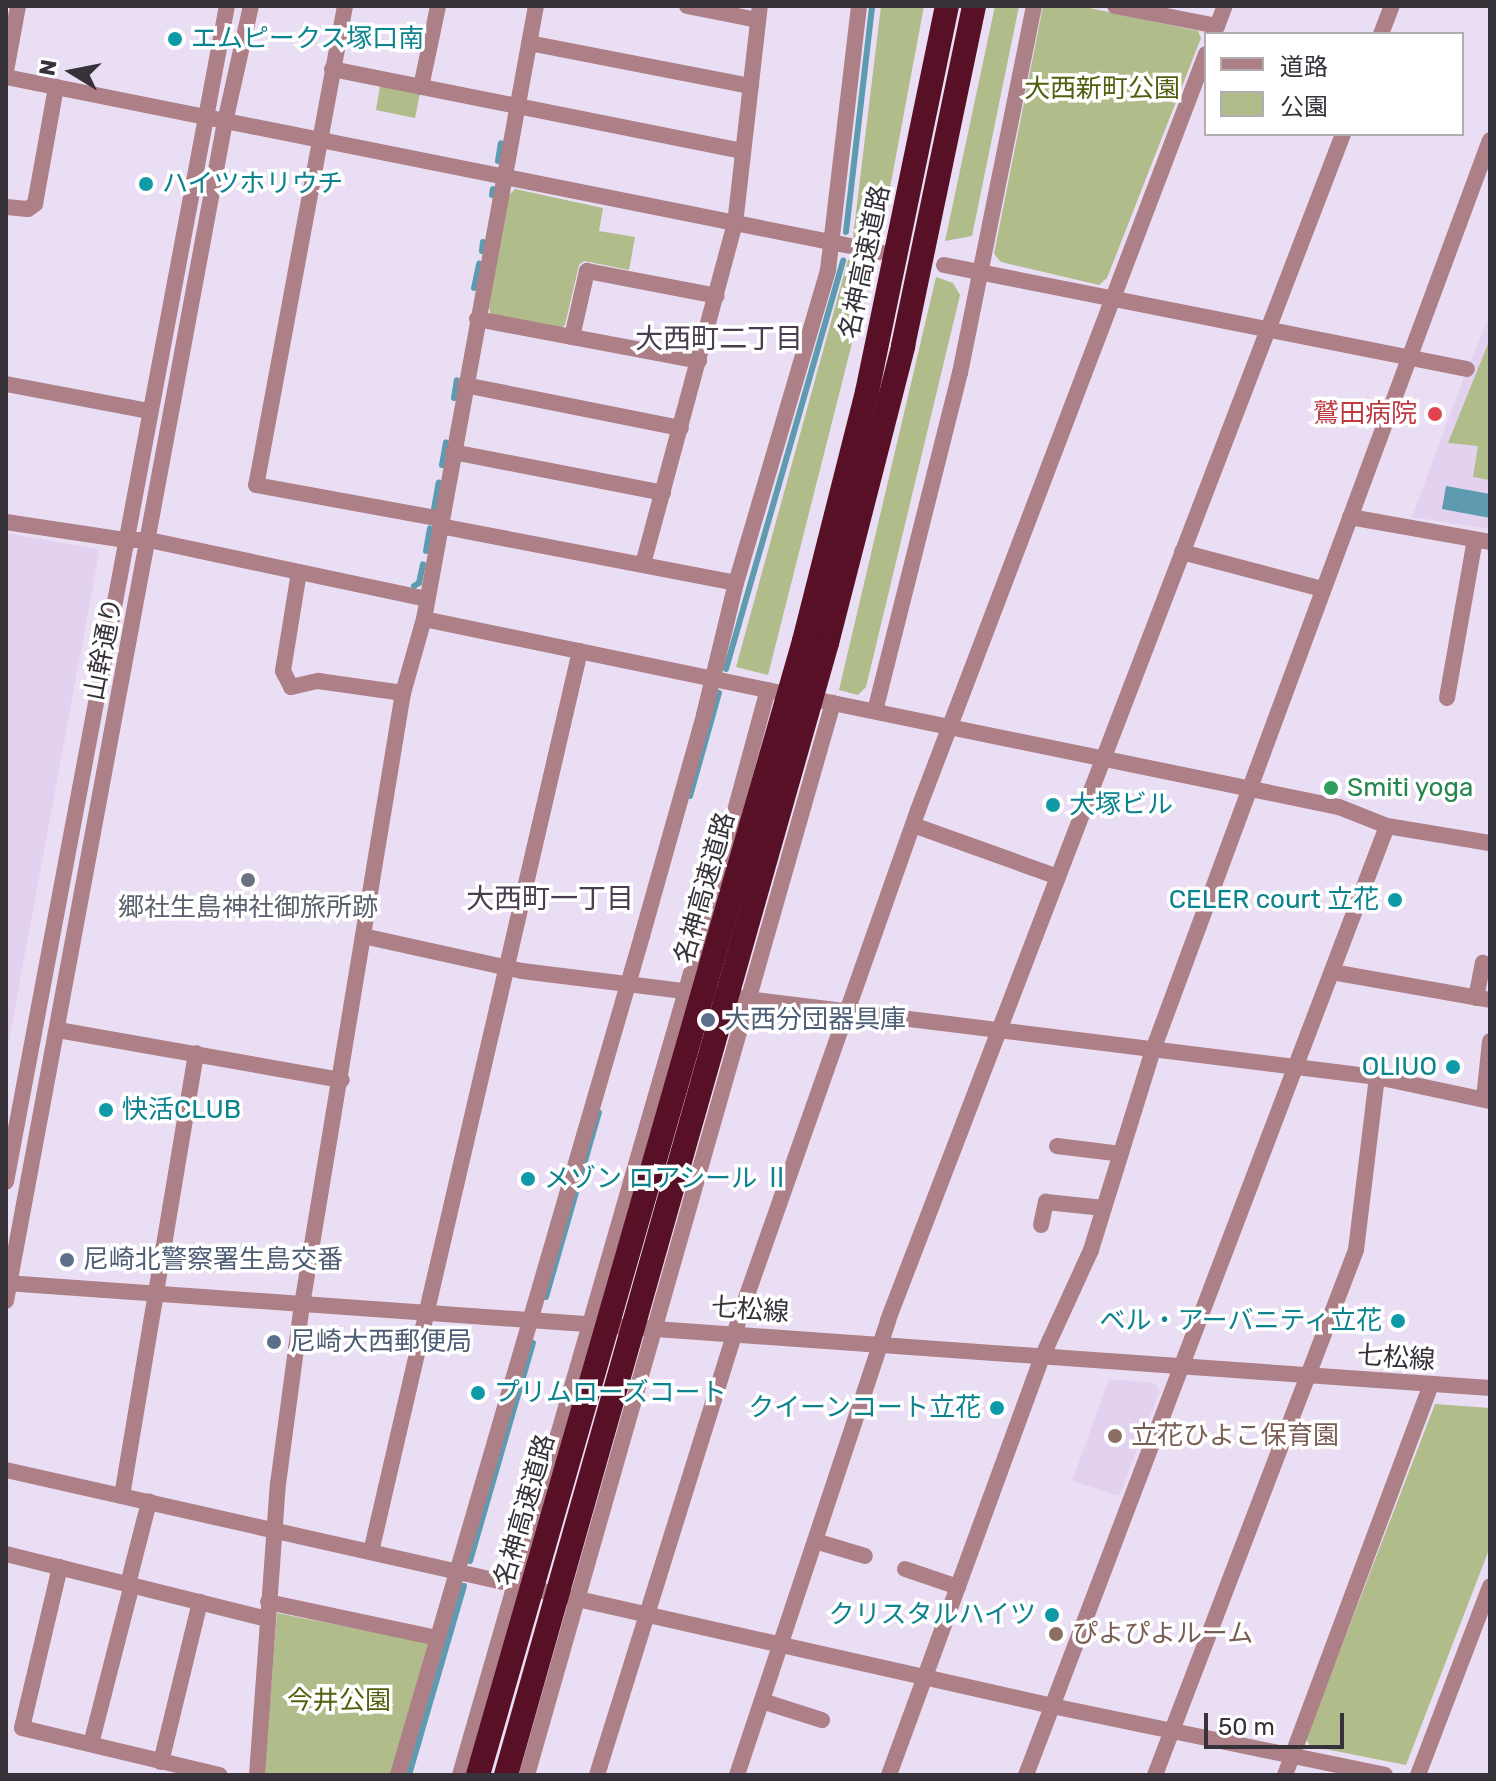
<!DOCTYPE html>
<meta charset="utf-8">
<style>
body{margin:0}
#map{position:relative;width:1496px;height:1781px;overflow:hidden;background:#eadef4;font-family:Rubik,"Noto Sans JP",sans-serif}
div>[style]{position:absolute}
.built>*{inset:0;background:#e2d2ef}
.green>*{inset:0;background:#b0bc8a}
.water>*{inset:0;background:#5e9bb0}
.stream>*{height:6px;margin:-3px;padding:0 3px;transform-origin:3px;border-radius:3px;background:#5e9bb0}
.minor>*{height:16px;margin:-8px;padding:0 8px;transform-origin:8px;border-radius:8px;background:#ad7f87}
.tertiary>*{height:16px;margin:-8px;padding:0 8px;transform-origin:8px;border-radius:8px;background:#ad7f87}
.motorway>*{height:24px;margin:-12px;padding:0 12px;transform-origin:12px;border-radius:12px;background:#581027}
.motorway-bridge>*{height:24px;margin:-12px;padding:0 12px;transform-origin:12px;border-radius:12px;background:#581027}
.dots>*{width:22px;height:22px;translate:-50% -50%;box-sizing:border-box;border:4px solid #fff;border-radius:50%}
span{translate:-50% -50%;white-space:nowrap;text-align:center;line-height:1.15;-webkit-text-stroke:7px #fff;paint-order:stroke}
.culture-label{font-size:26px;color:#0d838f}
.left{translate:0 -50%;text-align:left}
.right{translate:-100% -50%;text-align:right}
.park-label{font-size:26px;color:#525f0f}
.street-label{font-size:26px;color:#37323a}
.health-label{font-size:26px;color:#be3a42}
.leisure-label{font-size:26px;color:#27864d}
.worship-label{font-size:26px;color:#5b616d}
.service-label{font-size:26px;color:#4e5e75}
.education-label{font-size:26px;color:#785e54}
.neighbourhood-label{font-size:28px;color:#483e50}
.frame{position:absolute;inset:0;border:8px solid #37323a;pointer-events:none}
.legend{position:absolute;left:1204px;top:32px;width:260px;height:104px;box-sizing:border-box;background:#fff;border:2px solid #afadb0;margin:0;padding:10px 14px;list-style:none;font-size:24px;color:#37323a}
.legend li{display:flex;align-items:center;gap:16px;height:40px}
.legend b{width:40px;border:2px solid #afadb0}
.north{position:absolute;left:32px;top:32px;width:80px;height:80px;-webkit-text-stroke:6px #fff;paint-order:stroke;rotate:280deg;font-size:22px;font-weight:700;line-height:32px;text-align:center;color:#37323a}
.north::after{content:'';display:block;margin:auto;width:28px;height:36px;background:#37323a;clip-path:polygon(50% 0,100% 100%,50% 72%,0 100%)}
.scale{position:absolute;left:1204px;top:1713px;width:140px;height:36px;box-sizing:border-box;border:4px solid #37323a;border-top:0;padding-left:10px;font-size:24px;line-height:28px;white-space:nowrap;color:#37323a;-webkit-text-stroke:6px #fff;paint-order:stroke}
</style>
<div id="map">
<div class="built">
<div style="clip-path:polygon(1490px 315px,1490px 529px,1412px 517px,1467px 369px)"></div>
<div style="clip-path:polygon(6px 533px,97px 549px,99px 553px,6px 1057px)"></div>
<div style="clip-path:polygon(1109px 1379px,1154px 1383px,1160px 1391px,1119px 1496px,1072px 1481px)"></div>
</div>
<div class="green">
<div style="clip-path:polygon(881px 6px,924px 6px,880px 241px,853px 237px)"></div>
<div style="clip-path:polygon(995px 6px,1019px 6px,972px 236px,945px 241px)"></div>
<div style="clip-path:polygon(1043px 6px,1080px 6px,1198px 31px,1201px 38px,1107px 278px,1099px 285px,1001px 262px,994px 254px)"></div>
<div style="clip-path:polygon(380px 86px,420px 93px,415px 118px,376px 110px)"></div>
<div style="clip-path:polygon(515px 189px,603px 208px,599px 231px,635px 237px,629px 270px,584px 261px,579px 265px,565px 325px,560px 329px,491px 315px,489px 307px,509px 195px)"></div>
<div style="clip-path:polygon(848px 260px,872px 264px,768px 675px,736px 667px)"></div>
<div style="clip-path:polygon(936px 277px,953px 283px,960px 295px,866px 687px,858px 695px,839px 690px)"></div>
<div style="clip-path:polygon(1490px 339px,1490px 480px,1473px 477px,1478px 446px,1448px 443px)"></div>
<div style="clip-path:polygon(1435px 1404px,1490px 1408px,1490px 1547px,1406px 1765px,1310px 1746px,1306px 1739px)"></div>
<div style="clip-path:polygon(277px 1613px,428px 1643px,391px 1775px,264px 1775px)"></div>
</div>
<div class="water">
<div style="clip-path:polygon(1446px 486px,1490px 494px,1490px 518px,1442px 509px)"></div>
</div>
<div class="stream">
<div style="left:498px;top:161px;width:18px;rotate:-81deg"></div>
<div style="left:492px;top:195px;width:6px;rotate:-81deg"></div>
<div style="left:846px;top:232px;width:227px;rotate:-83.4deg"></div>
<div style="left:482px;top:251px;width:9px;rotate:-84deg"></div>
<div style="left:474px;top:288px;width:25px;rotate:-78deg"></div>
<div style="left:454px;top:398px;width:18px;rotate:-81deg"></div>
<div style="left:442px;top:465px;width:23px;rotate:-80deg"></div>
<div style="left:434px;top:509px;width:27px;rotate:-80deg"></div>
<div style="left:426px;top:551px;width:23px;rotate:-80deg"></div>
<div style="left:414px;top:586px;width:6px;rotate:-31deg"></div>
<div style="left:419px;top:583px;width:19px;rotate:-78deg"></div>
<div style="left:726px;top:669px;width:425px;rotate:-74deg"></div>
<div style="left:690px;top:796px;width:107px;rotate:-74.3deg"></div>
<div style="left:546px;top:1297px;width:192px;rotate:-74deg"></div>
<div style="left:470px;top:1561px;width:227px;rotate:-73.9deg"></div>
<div style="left:409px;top:1775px;width:197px;rotate:-73.8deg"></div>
</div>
<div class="minor">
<div style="left:345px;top:6px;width:487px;rotate:100.5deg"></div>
<div style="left:256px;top:485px;width:188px;rotate:10.4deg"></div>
<div style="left:687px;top:6px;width:72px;rotate:11.2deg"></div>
<div style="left:1115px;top:6px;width:104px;rotate:11.1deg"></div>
<div style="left:1214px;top:34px;width:30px;rotate:-69deg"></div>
<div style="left:529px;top:43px;width:226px;rotate:11deg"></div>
<div style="left:332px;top:69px;width:419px;rotate:11.3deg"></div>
<div style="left:6px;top:71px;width:66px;rotate:-79.5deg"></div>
<div style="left:6px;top:77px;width:891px;rotate:11.32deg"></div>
<div style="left:421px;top:87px;width:83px;rotate:-78.1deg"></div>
<div style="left:6px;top:207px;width:22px;rotate:5deg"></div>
<div style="left:28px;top:209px;width:9px;rotate:-36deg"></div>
<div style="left:35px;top:204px;width:119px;rotate:-79.8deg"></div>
<div style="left:944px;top:265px;width:533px;rotate:11.25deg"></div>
<div style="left:477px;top:319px;width:226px;rotate:10.7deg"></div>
<div style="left:572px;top:337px;width:68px;rotate:-77.2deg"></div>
<div style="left:587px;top:271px;width:132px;rotate:10.9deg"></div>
<div style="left:6px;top:384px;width:146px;rotate:10.7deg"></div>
<div style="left:465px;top:385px;width:220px;rotate:11.3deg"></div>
<div style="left:453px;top:452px;width:214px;rotate:11deg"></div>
<div style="left:1350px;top:517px;width:142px;rotate:10.1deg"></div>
<div style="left:6px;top:522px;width:120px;rotate:8.6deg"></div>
<div style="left:125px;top:540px;width:24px"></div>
<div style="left:149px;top:540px;width:284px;rotate:12deg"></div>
<div style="left:440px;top:526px;width:301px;rotate:10.9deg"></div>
<div style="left:1182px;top:552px;width:145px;rotate:14.8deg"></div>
<div style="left:643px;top:564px;width:352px;rotate:-74.9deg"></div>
<div style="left:735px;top:224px;width:219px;rotate:-83.5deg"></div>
<div style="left:299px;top:572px;width:100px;rotate:99.2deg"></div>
<div style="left:283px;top:671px;width:18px;rotate:63deg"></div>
<div style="left:291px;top:687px;width:28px;rotate:-13deg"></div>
<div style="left:318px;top:681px;width:86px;rotate:8deg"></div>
<div style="left:424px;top:619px;width:360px;rotate:11.7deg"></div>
<div style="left:1447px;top:698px;width:160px;rotate:-80deg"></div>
<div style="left:823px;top:701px;width:527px;rotate:11.61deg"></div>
<div style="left:1339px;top:807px;width:52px;rotate:21.6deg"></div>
<div style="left:1387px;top:826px;width:104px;rotate:9.4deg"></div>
<div style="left:875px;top:711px;width:349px;rotate:-75.9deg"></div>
<div style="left:960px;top:373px;width:374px;rotate:-78.6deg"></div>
<div style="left:913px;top:825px;width:154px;rotate:19.7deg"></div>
<div style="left:363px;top:936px;width:163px;rotate:12.4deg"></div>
<div style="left:522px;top:971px;width:862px;rotate:7.07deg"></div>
<div style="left:1377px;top:1077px;width:116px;rotate:12deg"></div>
<div style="left:1332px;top:972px;width:160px;rotate:10deg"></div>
<div style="left:1476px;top:998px;width:36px;rotate:-79deg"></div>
<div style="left:58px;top:1030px;width:288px;rotate:10deg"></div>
<div style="left:1484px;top:1099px;width:58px;rotate:-84.1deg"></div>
<div style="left:1057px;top:1146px;width:64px;rotate:7.1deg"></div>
<div style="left:1041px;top:1225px;width:24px;rotate:-78deg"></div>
<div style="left:1046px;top:1202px;width:58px;rotate:5.9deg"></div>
<div style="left:6px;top:1470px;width:1072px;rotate:12.71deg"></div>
<div style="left:1052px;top:1706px;width:340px;rotate:11.7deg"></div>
<div style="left:122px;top:1496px;width:449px;rotate:-80.5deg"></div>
<div style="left:815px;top:1541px;width:52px;rotate:16.7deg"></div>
<div style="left:371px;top:1552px;width:925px;rotate:-76.94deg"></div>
<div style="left:6px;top:1554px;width:269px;rotate:14deg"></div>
<div style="left:60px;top:1567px;width:165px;rotate:103.3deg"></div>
<div style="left:22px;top:1728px;width:203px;rotate:13.4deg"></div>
<div style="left:905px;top:1569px;width:56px;rotate:18.8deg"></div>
<div style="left:268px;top:1602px;width:173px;rotate:12deg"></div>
<div style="left:762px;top:1701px;width:63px;rotate:17.6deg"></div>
<div style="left:91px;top:1744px;width:161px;rotate:-75.6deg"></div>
<div style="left:131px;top:1588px;width:8px;rotate:-104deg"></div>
<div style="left:129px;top:1580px;width:81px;rotate:-75.6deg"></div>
<div style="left:161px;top:1762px;width:165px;rotate:-76.3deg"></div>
<div style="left:257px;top:1775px;width:292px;rotate:-85.9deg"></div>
<div style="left:278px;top:1484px;width:181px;rotate:-82.4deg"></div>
<div style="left:302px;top:1305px;width:620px;rotate:-80.63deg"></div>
<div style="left:403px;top:693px;width:77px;rotate:-74.2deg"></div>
<div style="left:424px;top:619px;width:623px;rotate:-79.65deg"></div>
<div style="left:398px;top:1775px;width:874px;rotate:-73.78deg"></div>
<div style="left:642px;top:936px;width:230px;rotate:-74.3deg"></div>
<div style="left:704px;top:715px;width:136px;rotate:-76.4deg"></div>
<div style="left:736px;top:583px;width:326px;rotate:-73.6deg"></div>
<div style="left:828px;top:270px;width:266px;rotate:-83.3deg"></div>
<div style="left:460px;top:1775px;width:816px;rotate:-73.92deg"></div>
<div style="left:686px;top:991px;width:312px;rotate:-74.8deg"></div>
<div style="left:527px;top:1775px;width:1115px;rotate:-74.07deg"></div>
<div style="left:597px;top:1775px;width:482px;rotate:-72.7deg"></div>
<div style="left:740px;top:1315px;width:535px;rotate:-70.58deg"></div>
<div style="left:918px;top:810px;width:809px;rotate:-69.15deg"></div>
<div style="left:889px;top:1775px;width:447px;rotate:-69.9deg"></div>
<div style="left:1043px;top:1355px;width:115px;rotate:-65.4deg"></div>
<div style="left:1091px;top:1250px;width:209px;rotate:-72.8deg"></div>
<div style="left:1153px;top:1050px;width:970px;rotate:-69.68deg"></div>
<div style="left:1026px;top:1775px;width:1015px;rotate:-69.17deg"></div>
<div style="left:1155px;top:1775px;width:562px;rotate:-69.05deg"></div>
<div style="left:1356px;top:1250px;width:174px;rotate:-83.1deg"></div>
<div style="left:1285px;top:1775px;width:417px;rotate:-69.5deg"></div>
<div style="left:1418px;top:1775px;width:202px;rotate:-69.1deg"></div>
</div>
<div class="tertiary">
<div style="left:1381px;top:34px;width:30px;rotate:-69deg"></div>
<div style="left:6px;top:1182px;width:1197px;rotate:-79.36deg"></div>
<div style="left:6px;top:1283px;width:1488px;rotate:4.05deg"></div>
<div style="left:6px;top:1301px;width:1199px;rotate:-79.48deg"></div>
<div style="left:225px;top:122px;width:119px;rotate:-77.4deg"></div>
<div style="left:737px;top:1775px;width:479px;rotate:-71.6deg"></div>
<div style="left:888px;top:1320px;width:1270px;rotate:-69.01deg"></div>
</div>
<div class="motorway">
<div style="left:804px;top:641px;width:257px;rotate:-75.8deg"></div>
<div style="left:867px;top:392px;width:394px;rotate:-78.3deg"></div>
<div style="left:827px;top:643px;width:307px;rotate:-75.6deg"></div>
<div style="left:903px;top:346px;width:347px;rotate:-78.2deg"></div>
</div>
<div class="motorway-bridge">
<div style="left:478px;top:1775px;width:1180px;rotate:-73.96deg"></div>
<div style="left:506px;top:1775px;width:1177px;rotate:-74.17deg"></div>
</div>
<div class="dots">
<div style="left:175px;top:39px;background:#0f9aa8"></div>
<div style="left:146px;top:184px;background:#0f9aa8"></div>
<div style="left:1435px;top:414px;background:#e0444e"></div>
<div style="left:1331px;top:788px;background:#2e9e5b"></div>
<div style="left:1053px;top:805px;background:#0f9aa8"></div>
<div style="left:248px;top:880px;background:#6b7280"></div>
<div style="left:1395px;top:900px;background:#0f9aa8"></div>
<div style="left:708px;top:1020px;background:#5c6f8a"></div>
<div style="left:1453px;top:1067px;background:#0f9aa8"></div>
<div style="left:106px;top:1110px;background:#0f9aa8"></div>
<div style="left:528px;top:1179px;background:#0f9aa8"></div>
<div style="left:67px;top:1260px;background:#5c6f8a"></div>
<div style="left:1398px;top:1321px;background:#0f9aa8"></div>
<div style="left:274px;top:1342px;background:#5c6f8a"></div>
<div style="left:478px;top:1393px;background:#0f9aa8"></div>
<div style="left:997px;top:1408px;background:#0f9aa8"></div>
<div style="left:1115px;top:1436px;background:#8d6e63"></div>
<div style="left:1052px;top:1615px;background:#0f9aa8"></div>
<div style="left:1056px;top:1634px;background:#8d6e63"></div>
</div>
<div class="culture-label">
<span class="left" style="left:191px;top:39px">エムピークス塚口南</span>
<span class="left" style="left:162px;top:184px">ハイツホリウチ</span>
<span class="left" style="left:1069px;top:805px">大塚ビル</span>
<span class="right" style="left:1379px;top:900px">CELER court 立花</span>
<span class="right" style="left:1437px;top:1067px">OLIUO</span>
<span class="left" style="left:122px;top:1110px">快活CLUB</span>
<span class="left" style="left:544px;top:1179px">メゾン ロアシール Ⅱ</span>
<span class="right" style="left:1382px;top:1321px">ベル・アーバニティ立花</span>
<span class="left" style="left:494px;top:1393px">プリムローズコート</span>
<span class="right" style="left:981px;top:1408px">クイーンコート立花</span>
<span class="right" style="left:1036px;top:1615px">クリスタルハイツ</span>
</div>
<div class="park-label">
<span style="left:1102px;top:89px">大西新町公園</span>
<span style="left:339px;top:1701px">今井公園</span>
</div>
<div class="street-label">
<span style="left:865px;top:262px;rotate:-78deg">名神高速道路</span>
<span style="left:104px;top:649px;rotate:-79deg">山幹通り</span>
<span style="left:705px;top:888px;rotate:-74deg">名神高速道路</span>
<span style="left:750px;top:1310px;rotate:4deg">七松線</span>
<span style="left:1396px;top:1358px;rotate:4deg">七松線</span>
<span style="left:525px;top:1510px;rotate:-74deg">名神高速道路</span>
</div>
<div class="health-label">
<span class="right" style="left:1417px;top:414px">鷲田病院</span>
</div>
<div class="leisure-label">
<span class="left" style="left:1347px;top:788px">Smiti yoga</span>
</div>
<div class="worship-label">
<span style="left:248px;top:908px">郷社生島神社御旅所跡</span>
</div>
<div class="service-label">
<span class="left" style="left:724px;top:1020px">大西分団器具庫</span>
<span class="left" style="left:83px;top:1260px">尼崎北警察署生島交番</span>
<span class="left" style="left:290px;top:1342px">尼崎大西郵便局</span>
</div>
<div class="education-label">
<span class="left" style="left:1131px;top:1436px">立花ひよこ保育園</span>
<span class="left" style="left:1072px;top:1634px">ぴよぴよルーム</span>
</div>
<div class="neighbourhood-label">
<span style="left:719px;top:339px">大西町二丁目</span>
<span style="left:550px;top:899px">大西町一丁目</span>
</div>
<div class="frame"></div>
<ul class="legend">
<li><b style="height:10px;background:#ad7f87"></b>道路</li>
<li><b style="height:22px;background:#b0bc8a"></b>公園</li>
</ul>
<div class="north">N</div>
<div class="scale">50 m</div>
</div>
